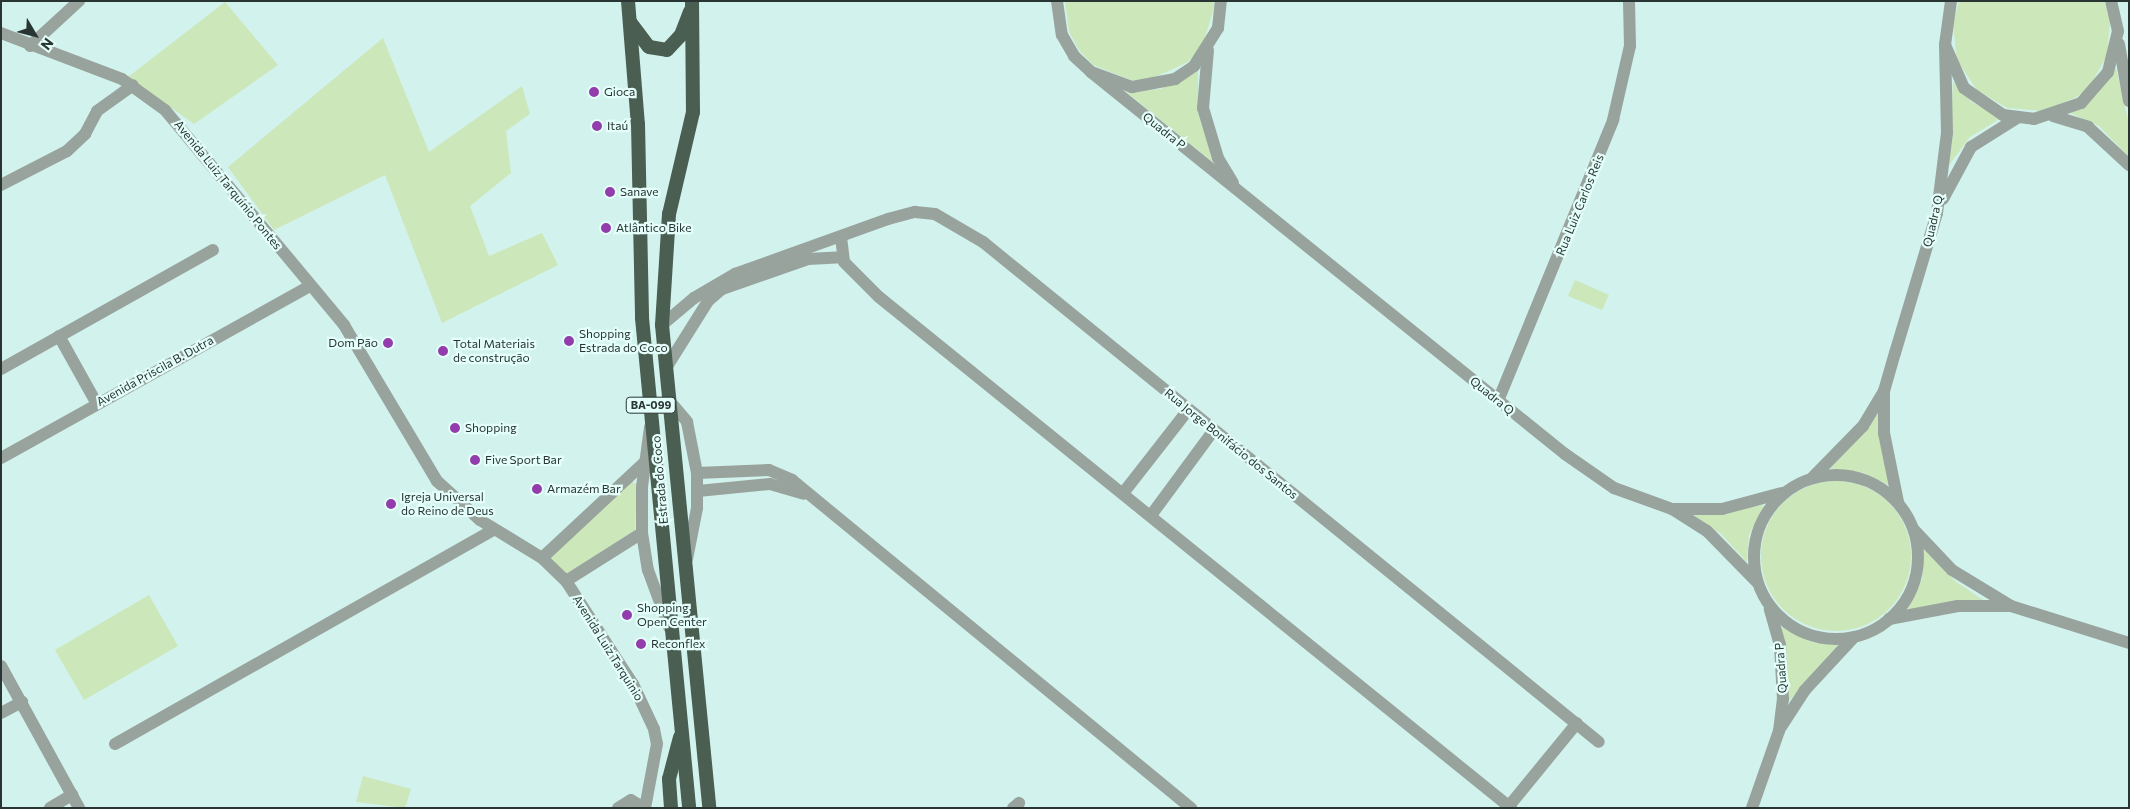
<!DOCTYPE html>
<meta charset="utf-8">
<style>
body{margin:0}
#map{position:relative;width:2130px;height:809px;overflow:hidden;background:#d2f2ed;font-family:Commissioner,sans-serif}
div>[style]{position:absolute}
.green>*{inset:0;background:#cce7ba}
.round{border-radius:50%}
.minor>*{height:12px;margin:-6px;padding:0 6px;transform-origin:6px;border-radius:6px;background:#99a39d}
.minor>.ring{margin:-6px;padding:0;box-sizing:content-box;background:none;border:12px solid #99a39d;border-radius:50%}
.tertiary>*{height:12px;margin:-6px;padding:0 6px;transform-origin:6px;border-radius:6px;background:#99a39d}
.trunk>*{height:14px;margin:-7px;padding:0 7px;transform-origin:7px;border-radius:7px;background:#4a5e52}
.dots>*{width:14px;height:14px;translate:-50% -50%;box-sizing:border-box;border:2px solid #e4fefa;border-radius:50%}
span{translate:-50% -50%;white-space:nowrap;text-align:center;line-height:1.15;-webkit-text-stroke:4.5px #e4fefa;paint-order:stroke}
.shield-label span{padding:1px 4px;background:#e4fefa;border:1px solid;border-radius:4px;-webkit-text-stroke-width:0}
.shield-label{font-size:11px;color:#283533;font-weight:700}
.poi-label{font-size:12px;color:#283533}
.left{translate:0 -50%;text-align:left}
.right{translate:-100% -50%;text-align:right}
.street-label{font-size:12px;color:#283533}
.frame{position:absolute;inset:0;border:2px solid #283533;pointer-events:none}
.north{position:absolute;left:10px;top:10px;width:50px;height:50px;-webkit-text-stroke:4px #e4fefa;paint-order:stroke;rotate:127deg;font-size:14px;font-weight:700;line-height:20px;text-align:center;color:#283533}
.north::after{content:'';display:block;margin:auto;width:18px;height:22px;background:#283533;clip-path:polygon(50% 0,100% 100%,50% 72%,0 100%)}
</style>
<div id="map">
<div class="green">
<div style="clip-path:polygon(1065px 1px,1214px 1px,1214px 8px,1202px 47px,1188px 62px,1151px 79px,1131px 80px,1093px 65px,1079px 50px,1069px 32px)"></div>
<div style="clip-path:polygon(1959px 1px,2104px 1px,2110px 21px,2107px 56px,2089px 87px,2075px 98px,2042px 111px,2007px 108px,1977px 90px,1957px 60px,1953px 25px)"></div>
<div style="clip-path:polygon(225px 2px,278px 65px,194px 124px,128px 77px)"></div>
<div style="clip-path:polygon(383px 38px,429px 152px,522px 86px,530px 114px,506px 131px,511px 173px,470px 206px,489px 256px,542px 233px,558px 265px,442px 323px,385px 175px,274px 230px,228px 167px)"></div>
<div style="clip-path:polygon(1198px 68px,1198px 113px,1214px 163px,1125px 91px,1161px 89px)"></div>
<div style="clip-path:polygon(2116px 68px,2129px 124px,2129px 157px,2099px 126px,2070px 113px,2096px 95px)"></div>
<div style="clip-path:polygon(1953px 81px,1972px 102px,2001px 118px,1970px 137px,1949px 165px)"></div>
<div style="clip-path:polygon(1575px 280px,1609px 295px,1602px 310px,1568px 296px)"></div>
<div style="clip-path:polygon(1878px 412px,1879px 432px,1890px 486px,1861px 472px,1830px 469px)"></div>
<div style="clip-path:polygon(630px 481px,637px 484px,635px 530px,565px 575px,548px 557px)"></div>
<div class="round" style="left:1761px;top:481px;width:150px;height:150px"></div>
<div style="clip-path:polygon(1764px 505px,1749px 535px,1747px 562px,1721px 534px,1691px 514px)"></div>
<div style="clip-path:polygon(1924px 549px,1955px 581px,1983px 600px,1907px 610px,1922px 579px)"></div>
<div style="clip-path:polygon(149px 595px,178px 646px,84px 700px,55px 650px)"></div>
<div style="clip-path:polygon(1781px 627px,1812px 642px,1838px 645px,1789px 701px)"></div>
<div style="clip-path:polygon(363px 776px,411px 789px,405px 808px,356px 802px)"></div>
</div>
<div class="minor">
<div style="left:1057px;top:1px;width:34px;rotate:82deg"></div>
<div style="left:1062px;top:35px;width:24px;rotate:60deg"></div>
<div style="left:1074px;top:56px;width:23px;rotate:43deg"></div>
<div style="left:1091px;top:72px;width:44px;rotate:20.1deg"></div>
<div style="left:1132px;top:87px;width:44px;rotate:-10.5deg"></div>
<div style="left:1175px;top:79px;width:23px;rotate:-34deg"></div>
<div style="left:1194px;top:66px;width:45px;rotate:-57.7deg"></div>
<div style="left:1218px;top:28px;width:27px;rotate:-84deg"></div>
<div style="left:1951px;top:1px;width:44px;rotate:97.8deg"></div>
<div style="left:1945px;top:45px;width:47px;rotate:66.2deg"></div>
<div style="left:1964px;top:88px;width:47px;rotate:34.7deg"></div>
<div style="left:2003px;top:115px;width:31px;rotate:7deg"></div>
<div style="left:2034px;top:119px;width:50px;rotate:-18.8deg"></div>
<div style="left:2081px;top:103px;width:41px;rotate:-48.9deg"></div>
<div style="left:2108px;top:72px;width:42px;rotate:-76.3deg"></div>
<div style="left:2118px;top:31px;width:31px;rotate:-103deg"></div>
<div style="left:2119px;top:44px;width:58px;rotate:80deg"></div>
<div style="left:30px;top:46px;width:67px;rotate:-42.6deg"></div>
<div style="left:1208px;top:50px;width:58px;rotate:94.9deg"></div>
<div style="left:1203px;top:108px;width:52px;rotate:73.3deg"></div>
<div style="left:1218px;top:158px;width:29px;rotate:59deg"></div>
<div style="left:1091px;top:72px;width:609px;rotate:38.87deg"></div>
<div style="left:1565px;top:454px;width:60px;rotate:34.8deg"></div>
<div style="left:1614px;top:488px;width:62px;rotate:19.9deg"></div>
<div style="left:1672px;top:509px;width:50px"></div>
<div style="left:1722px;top:509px;width:62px;rotate:-14.9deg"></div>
<div style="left:2053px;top:116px;width:37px;rotate:17deg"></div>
<div style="left:2088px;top:127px;width:56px;rotate:42.8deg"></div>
<div style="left:1px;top:185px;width:74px;rotate:-27.3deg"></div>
<div style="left:67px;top:151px;width:25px;rotate:-43deg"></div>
<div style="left:85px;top:134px;width:26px;rotate:-62deg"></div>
<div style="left:97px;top:111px;width:44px;rotate:-35.8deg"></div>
<div style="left:1943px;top:199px;width:59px;rotate:-61.7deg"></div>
<div style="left:1971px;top:147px;width:54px;rotate:-32.2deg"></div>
<div style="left:841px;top:237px;width:25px;rotate:83deg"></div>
<div style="left:844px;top:262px;width:49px;rotate:45deg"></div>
<div style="left:879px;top:297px;width:813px;rotate:38.96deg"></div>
<div style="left:662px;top:325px;width:42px;rotate:-40.2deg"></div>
<div style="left:694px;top:298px;width:48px;rotate:-30.3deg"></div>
<div style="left:735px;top:274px;width:163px;rotate:-19.8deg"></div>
<div style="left:888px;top:219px;width:28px;rotate:-15deg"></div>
<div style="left:915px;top:212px;width:20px;rotate:6deg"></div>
<div style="left:935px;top:214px;width:56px;rotate:30.3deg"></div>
<div style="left:983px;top:242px;width:793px;rotate:39.07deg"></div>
<div style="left:59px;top:336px;width:78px;rotate:60.8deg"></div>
<div style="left:666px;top:368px;width:79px;rotate:-57.9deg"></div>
<div style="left:708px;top:301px;width:18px;rotate:-41deg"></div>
<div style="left:722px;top:289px;width:91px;rotate:-19.2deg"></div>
<div style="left:808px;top:259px;width:33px;rotate:-3deg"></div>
<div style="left:1px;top:369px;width:243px;rotate:-29.3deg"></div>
<div style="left:1884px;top:391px;width:42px;rotate:90deg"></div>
<div style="left:1884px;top:433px;width:70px;rotate:78.5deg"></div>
<div style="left:668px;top:399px;width:30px;rotate:50deg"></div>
<div style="left:687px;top:422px;width:52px;rotate:78.9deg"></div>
<div style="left:697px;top:473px;width:35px;rotate:90deg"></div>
<div style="left:697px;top:508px;width:52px;rotate:101.1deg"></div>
<div style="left:1498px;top:401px;width:304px;rotate:-67.7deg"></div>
<div style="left:1613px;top:120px;width:76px;rotate:-77.1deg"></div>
<div style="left:1630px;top:46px;width:45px;rotate:-91.3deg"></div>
<div style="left:697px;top:473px;width:72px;rotate:-2.4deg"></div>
<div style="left:769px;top:470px;width:25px;rotate:23deg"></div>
<div style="left:792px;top:480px;width:517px;rotate:39.42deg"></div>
<div class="ring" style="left:1754px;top:475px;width:152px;height:152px"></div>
<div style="left:1813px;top:477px;width:71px;rotate:-45.6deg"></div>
<div style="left:1863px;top:426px;width:41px;rotate:-59deg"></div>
<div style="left:1884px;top:391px;width:40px;rotate:-74deg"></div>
<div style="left:1895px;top:353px;width:146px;rotate:-73.3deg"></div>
<div style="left:1937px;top:213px;width:81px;rotate:-82.9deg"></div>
<div style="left:1947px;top:133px;width:88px;rotate:-91.3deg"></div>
<div style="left:698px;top:491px;width:72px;rotate:-5.6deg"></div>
<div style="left:770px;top:484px;width:35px;rotate:16deg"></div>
<div style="left:1124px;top:492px;width:104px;rotate:-52deg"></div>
<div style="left:1672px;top:509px;width:41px;rotate:32.2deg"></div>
<div style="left:1707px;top:531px;width:71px;rotate:45.6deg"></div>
<div style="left:1152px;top:514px;width:104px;rotate:-53.6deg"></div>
<div style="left:1914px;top:530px;width:55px;rotate:46.5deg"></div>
<div style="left:1952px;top:570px;width:69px;rotate:31.4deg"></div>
<div style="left:2011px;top:606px;width:124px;rotate:17.4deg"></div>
<div style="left:1889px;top:619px;width:70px;rotate:-10.7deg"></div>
<div style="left:1958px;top:606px;width:50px"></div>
<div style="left:1px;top:666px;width:162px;rotate:61.2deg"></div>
<div style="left:1px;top:713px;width:24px;rotate:-28deg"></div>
<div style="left:1781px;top:727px;width:44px;rotate:-57deg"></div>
<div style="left:1805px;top:690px;width:72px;rotate:-47.2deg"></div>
<div style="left:115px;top:744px;width:435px;rotate:-29.5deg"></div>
<div style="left:1509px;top:806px;width:107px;rotate:-50.7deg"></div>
<div style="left:50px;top:808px;width:26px;rotate:-31deg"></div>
<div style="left:1013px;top:808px;width:8px;rotate:-40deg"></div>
<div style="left:1752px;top:808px;width:82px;rotate:-70.7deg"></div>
<div style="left:1779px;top:731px;width:32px;rotate:-83deg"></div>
<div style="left:1783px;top:699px;width:54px;rotate:-93.2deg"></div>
<div style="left:1780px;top:645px;width:37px;rotate:-106deg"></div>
</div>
<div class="tertiary">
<div style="left:1px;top:33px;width:129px;rotate:20.8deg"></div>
<div style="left:122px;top:79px;width:53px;rotate:35.8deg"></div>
<div style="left:165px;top:110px;width:280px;rotate:50.2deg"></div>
<div style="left:344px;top:325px;width:182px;rotate:59.2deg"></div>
<div style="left:437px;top:481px;width:58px;rotate:42.2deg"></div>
<div style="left:480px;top:520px;width:73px;rotate:31.5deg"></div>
<div style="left:542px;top:558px;width:33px;rotate:44deg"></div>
<div style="left:566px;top:581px;width:123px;rotate:57deg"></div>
<div style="left:633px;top:684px;width:50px;rotate:65deg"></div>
<div style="left:654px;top:729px;width:15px;rotate:79deg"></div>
<div style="left:657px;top:744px;width:65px;rotate:100.6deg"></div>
<div style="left:650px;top:427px;width:61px;rotate:97.6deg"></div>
<div style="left:642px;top:487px;width:46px;rotate:90deg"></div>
<div style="left:642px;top:533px;width:37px;rotate:81deg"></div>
<div style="left:648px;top:570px;width:61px;rotate:69.8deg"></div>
<div style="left:1px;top:458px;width:354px;rotate:-29.1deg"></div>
<div style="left:542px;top:558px;width:139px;rotate:-43deg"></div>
<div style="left:566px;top:581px;width:90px;rotate:-32.3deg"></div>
<div style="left:618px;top:808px;width:15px;rotate:-32deg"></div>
<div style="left:631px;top:800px;width:15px;rotate:32deg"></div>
</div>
<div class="trunk">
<div style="left:628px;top:1px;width:123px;rotate:85.4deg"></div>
<div style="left:638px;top:124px;width:194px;rotate:88.8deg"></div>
<div style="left:642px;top:318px;width:492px;rotate:84.5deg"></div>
<div style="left:692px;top:1px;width:111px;rotate:89.5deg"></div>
<div style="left:693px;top:112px;width:105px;rotate:103.2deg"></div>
<div style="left:669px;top:214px;width:111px;rotate:93.6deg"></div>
<div style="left:662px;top:325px;width:485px;rotate:84.4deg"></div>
<div style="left:630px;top:22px;width:31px;rotate:53deg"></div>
<div style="left:649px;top:47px;width:18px;rotate:9deg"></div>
<div style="left:667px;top:50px;width:21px;rotate:-47deg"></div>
<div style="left:681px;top:35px;width:25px;rotate:-69deg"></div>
<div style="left:671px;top:808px;width:29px;rotate:-94deg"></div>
<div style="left:669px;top:779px;width:43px;rotate:-75.3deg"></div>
</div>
<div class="dots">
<div style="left:594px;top:92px;background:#923dab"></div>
<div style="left:597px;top:126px;background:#923dab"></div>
<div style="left:610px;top:192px;background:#923dab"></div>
<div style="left:606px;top:228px;background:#923dab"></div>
<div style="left:569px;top:341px;background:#923dab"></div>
<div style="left:388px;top:343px;background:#923dab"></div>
<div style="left:443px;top:351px;background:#923dab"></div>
<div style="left:455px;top:428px;background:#923dab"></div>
<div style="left:475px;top:460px;background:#923dab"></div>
<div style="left:537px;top:489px;background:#923dab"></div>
<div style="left:391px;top:504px;background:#923dab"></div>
<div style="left:627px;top:615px;background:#923dab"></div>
<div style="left:641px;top:644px;background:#923dab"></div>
</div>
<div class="shield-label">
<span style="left:651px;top:405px">BA-099</span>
</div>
<div class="poi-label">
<span class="left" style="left:604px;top:92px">Gioca</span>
<span class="left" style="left:607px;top:126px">Itaú</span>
<span class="left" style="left:620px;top:192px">Sanave</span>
<span class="left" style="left:616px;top:228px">Atlântico Bike</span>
<span class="left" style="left:579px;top:341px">Shopping<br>Estrada do Coco</span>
<span class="right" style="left:378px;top:343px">Dom Pão</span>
<span class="left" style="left:453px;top:351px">Total Materiais<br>de construção</span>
<span class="left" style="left:465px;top:428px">Shopping</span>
<span class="left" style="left:485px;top:460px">Five Sport Bar</span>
<span class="left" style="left:547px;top:489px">Armazém Bar</span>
<span class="left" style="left:401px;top:504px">Igreja Universal<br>do Reino de Deus</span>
<span class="left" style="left:637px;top:615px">Shopping<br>Open Center</span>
<span class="left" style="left:651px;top:644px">Reconflex</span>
</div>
<div class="street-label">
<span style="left:1164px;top:131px;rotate:39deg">Quadra P</span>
<span style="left:228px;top:185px;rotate:51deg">Avenida Luiz Tarquínio Pontes</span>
<span style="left:1580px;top:205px;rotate:-68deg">Rua Luiz Carlos Reis</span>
<span style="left:1933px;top:221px;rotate:-77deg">Quadra Q</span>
<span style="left:155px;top:371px;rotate:-29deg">Avenida Priscila B. Dutra</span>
<span style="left:1492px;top:396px;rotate:39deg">Quadra Q</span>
<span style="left:1231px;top:444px;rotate:39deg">Rua Jorge Bonifácio dos Santos</span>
<span style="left:660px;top:480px;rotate:-95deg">Estrada do Coco</span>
<span style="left:608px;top:648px;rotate:58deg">Avenida Luiz Tarquinio</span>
<span style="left:1781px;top:668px;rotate:-94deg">Quadra P</span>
</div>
<div class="frame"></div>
<div class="north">N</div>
</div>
